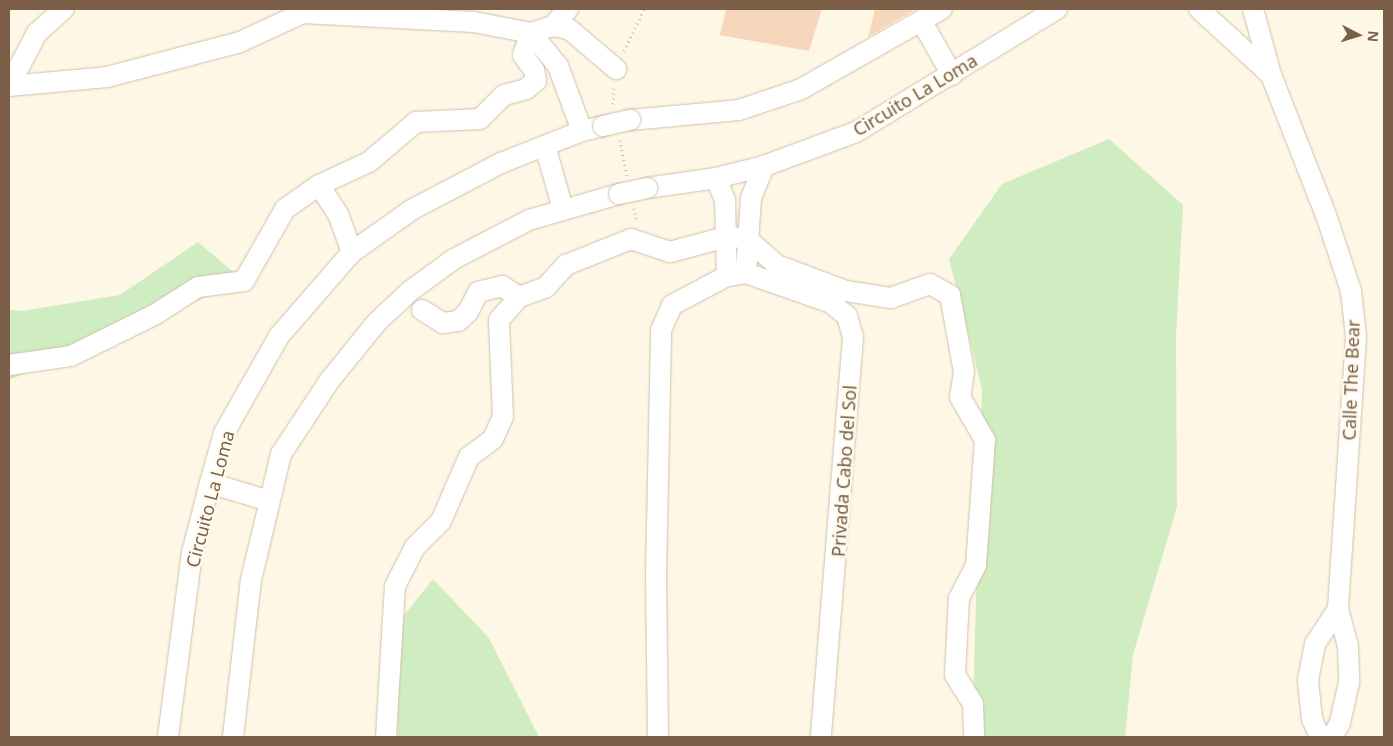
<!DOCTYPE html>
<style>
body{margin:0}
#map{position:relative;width:1393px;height:746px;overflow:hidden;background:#fef7e6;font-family:"Noto Sans",sans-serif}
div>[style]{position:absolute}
.green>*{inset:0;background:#d0edc2}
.building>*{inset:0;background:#f6d7bb}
.path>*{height:3px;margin-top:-1.5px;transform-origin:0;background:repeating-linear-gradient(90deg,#dbbb9e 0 1px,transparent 0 5px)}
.roads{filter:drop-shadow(0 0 1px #d1bfaa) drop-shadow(0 0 1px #d1bfaa)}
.street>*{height:20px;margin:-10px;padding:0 10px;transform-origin:10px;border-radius:10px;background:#fff}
.bridges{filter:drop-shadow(0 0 1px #d1bfaa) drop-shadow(0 0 1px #d1bfaa)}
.street-bridge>*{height:20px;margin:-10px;padding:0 10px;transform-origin:10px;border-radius:10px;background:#fff}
span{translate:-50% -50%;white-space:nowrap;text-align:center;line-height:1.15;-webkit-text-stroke:5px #fffaee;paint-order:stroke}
.street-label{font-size:18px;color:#7a5e48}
.frame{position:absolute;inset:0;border:10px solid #7a5e48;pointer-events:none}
.north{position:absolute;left:1333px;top:10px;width:50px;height:50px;-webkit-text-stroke:4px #fffaee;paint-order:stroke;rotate:95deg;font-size:14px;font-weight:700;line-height:20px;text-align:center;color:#7a5e48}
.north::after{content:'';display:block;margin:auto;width:18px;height:22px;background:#7a5e48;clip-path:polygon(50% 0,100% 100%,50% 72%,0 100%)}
</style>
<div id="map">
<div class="green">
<div style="clip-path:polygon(1109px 139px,1183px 205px,1176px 336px,1177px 507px,1133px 655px,1125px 737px,977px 737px,973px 704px,982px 389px,949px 259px,1002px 184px)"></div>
<div style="clip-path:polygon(198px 242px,244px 281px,9px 380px,9px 310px,22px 311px,120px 295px)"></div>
<div style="clip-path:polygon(433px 579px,489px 638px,539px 737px,398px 737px,390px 633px)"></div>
</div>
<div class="building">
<div style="clip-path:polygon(726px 9px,822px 9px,809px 51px,720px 35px)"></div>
<div style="clip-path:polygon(875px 9px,916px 9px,868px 37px)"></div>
</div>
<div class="path">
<div style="left:624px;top:51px;width:47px;rotate:-64.5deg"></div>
<div style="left:613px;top:104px;width:19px;rotate:-87deg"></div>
<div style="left:620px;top:140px;width:36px;rotate:79deg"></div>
<div style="left:634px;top:208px;width:14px;rotate:78deg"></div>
</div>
<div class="roads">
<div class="street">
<div style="left:1199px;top:9px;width:98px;rotate:42.5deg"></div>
<div style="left:1253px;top:9px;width:68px;rotate:74.7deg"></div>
<div style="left:1271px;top:75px;width:150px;rotate:68.6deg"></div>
<div style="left:1326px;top:215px;width:80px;rotate:71.8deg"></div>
<div style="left:1351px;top:291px;width:46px;rotate:83.8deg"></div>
<div style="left:1356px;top:337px;width:273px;rotate:93.8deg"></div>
<div style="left:1338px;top:609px;width:38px;rotate:75deg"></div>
<div style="left:1348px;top:646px;width:36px;rotate:88deg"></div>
<div style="left:1349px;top:682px;width:42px;rotate:102.4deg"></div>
<div style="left:1340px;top:723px;width:16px;rotate:120deg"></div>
<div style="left:922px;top:22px;width:61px;rotate:60.5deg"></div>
<div style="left:553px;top:26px;width:23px;rotate:-49deg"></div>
<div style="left:9px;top:86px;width:98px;rotate:-5.2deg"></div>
<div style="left:107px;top:77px;width:138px;rotate:-14.7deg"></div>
<div style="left:240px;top:42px;width:69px;rotate:-24.7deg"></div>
<div style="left:303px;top:13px;width:171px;rotate:3deg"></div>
<div style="left:474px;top:22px;width:58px;rotate:10.9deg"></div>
<div style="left:531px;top:33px;width:43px;rotate:50.7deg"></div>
<div style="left:558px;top:66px;width:69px;rotate:69.7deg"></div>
<div style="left:9px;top:86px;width:60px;rotate:-62.2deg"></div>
<div style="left:37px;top:33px;width:36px;rotate:-42deg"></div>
<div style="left:630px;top:120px;width:109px;rotate:-5.2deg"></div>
<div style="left:739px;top:110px;width:65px;rotate:-18.7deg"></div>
<div style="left:801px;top:89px;width:162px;rotate:-29.6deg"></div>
<div style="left:545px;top:146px;width:66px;rotate:74.1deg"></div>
<div style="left:716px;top:178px;width:24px;rotate:68deg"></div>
<div style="left:725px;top:200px;width:76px;rotate:88.5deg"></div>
<div style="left:319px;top:185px;width:35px;rotate:57deg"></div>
<div style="left:338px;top:214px;width:40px;rotate:69.8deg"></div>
<div style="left:647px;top:188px;width:70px;rotate:-8.2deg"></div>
<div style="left:716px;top:178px;width:49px;rotate:-14deg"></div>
<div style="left:764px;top:166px;width:98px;rotate:-20.3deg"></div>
<div style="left:856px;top:132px;width:236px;rotate:-31.5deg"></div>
<div style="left:746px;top:273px;width:75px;rotate:-86.2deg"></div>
<div style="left:751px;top:198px;width:35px;rotate:-68deg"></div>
<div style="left:422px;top:310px;width:25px;rotate:32deg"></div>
<div style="left:443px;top:323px;width:15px;rotate:-8deg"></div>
<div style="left:458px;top:321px;width:13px;rotate:-42deg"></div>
<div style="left:468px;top:312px;width:22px;rotate:-63deg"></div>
<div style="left:478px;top:292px;width:25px;rotate:-14deg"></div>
<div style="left:502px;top:286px;width:20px;rotate:33deg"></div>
<div style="left:9px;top:365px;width:63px;rotate:-8.3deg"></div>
<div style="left:71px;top:356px;width:93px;rotate:-26.3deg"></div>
<div style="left:154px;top:315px;width:52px;rotate:-32.5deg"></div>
<div style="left:198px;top:287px;width:46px;rotate:-7.4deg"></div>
<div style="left:244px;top:281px;width:83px;rotate:-60.3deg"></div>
<div style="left:285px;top:209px;width:42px;rotate:-35.2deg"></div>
<div style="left:319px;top:185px;width:55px;rotate:-24.7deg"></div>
<div style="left:369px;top:162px;width:62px;rotate:-40.4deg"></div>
<div style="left:416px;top:122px;width:64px;rotate:-2.7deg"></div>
<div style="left:480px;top:119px;width:34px;rotate:-45deg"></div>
<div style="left:504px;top:95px;width:23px;rotate:-15deg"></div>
<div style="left:526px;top:89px;width:13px;rotate:-39deg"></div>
<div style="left:536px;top:81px;width:11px;rotate:-100deg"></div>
<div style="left:534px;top:70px;width:19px;rotate:-126deg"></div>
<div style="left:523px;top:55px;width:23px;rotate:-70deg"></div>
<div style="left:531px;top:33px;width:23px;rotate:-18deg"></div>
<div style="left:553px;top:26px;width:16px;rotate:11deg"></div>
<div style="left:569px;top:29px;width:62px;rotate:40.4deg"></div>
<div style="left:210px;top:483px;width:62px;rotate:17deg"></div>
<div style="left:168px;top:737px;width:186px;rotate:-82.6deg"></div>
<div style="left:192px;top:553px;width:72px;rotate:-75.6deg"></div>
<div style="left:210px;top:483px;width:52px;rotate:-74.4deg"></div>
<div style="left:224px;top:433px;width:112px;rotate:-60.4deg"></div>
<div style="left:279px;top:336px;width:111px;rotate:-49deg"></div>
<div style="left:352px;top:252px;width:75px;rotate:-35.2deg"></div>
<div style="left:413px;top:209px;width:99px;rotate:-27.6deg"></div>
<div style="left:501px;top:163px;width:87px;rotate:-21.6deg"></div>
<div style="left:582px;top:131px;width:22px;rotate:-13deg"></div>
<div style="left:233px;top:737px;width:158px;rotate:-83.5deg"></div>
<div style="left:251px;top:580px;width:130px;rotate:-76.6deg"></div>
<div style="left:281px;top:454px;width:89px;rotate:-56.5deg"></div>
<div style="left:330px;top:380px;width:75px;rotate:-51deg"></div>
<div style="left:377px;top:322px;width:45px;rotate:-43.2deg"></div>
<div style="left:410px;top:291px;width:54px;rotate:-36deg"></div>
<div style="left:454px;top:259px;width:85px;rotate:-27.5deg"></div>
<div style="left:529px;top:220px;width:94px;rotate:-16.1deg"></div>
<div style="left:386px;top:737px;width:151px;rotate:-86.6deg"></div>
<div style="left:395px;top:586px;width:44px;rotate:-62.9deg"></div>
<div style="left:415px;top:547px;width:37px;rotate:-45deg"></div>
<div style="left:441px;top:521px;width:70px;rotate:-66.4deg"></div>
<div style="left:469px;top:457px;width:30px;rotate:-37deg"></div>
<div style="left:493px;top:439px;width:24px;rotate:-66deg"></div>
<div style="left:503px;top:417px;width:97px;rotate:-92.4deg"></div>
<div style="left:499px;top:320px;width:30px;rotate:-49deg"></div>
<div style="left:519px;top:297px;width:29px;rotate:-20deg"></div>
<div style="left:546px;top:287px;width:30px;rotate:-48deg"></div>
<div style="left:566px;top:265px;width:70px;rotate:-21.8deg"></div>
<div style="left:631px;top:239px;width:41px;rotate:18.4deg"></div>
<div style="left:670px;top:252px;width:58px;rotate:-15deg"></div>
<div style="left:726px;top:237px;width:20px;rotate:3deg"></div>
<div style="left:746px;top:238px;width:41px;rotate:41.1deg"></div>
<div style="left:777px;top:265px;width:74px;rotate:20.6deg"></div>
<div style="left:846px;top:291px;width:46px;rotate:8.8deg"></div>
<div style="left:891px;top:298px;width:41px;rotate:-19.7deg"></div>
<div style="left:930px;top:284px;width:23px;rotate:29deg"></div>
<div style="left:950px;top:295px;width:78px;rotate:79.7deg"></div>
<div style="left:964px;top:372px;width:25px;rotate:99deg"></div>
<div style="left:960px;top:397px;width:50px;rotate:59.8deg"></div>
<div style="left:985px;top:440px;width:125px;rotate:94.1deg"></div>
<div style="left:976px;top:565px;width:37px;rotate:117deg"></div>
<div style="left:959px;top:598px;width:77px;rotate:93deg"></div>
<div style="left:955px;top:675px;width:34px;rotate:58deg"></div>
<div style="left:973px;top:704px;width:33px;rotate:88deg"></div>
<div style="left:658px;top:737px;width:162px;rotate:-90.7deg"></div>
<div style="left:656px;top:575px;width:245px;rotate:-88.8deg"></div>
<div style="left:661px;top:330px;width:27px;rotate:-66deg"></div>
<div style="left:672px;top:305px;width:62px;rotate:-27.8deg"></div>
<div style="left:727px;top:276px;width:19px;rotate:-9deg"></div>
<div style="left:746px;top:273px;width:90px;rotate:19.4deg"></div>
<div style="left:831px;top:303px;width:21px;rotate:39deg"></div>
<div style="left:847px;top:316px;width:22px;rotate:74deg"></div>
<div style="left:853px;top:337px;width:401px;rotate:94.6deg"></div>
<div style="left:1320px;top:737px;width:20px;rotate:-114deg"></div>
<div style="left:1312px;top:719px;width:39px;rotate:-96deg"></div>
<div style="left:1308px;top:680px;width:37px;rotate:-79deg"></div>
<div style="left:1315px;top:644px;width:42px;rotate:-56.7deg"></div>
</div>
</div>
<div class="bridges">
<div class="street-bridge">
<div style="left:603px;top:126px;width:28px;rotate:-13deg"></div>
<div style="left:619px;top:194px;width:29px;rotate:-12deg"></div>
</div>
</div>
<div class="street-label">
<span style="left:915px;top:95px;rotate:-31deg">Circuito La Loma</span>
<span style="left:1351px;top:380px;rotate:-88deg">Calle The Bear</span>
<span style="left:844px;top:471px;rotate:-86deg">Privada Cabo del Sol</span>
<span style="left:210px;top:499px;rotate:-75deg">Circuito La Loma</span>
</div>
<div class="frame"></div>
<div class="north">N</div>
</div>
